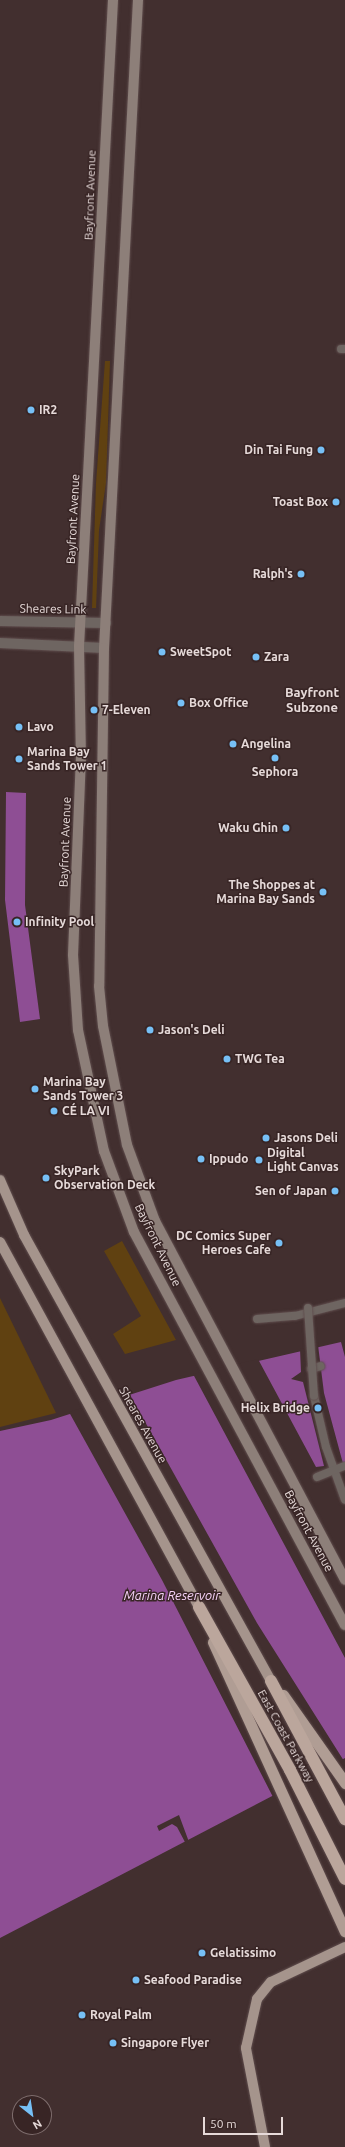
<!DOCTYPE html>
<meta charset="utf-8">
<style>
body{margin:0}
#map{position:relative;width:345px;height:2147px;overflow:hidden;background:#422f2f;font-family:Ubuntu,sans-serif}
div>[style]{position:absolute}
.green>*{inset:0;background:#604111}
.water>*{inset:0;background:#8e4e94}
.pier>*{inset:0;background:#422f2f}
.roads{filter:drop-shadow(0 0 1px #604e4e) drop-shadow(0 0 1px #604e4e)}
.pedestrian>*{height:8px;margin:-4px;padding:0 4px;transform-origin:4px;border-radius:4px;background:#6e6561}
.minor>*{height:10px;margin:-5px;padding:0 5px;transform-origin:5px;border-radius:5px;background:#6e6561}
.secondary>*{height:10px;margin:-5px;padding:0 5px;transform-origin:5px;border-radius:5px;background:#8d7f79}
.primary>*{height:10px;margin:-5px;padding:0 5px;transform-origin:5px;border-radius:5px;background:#a5948c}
.trunk>*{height:11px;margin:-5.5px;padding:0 5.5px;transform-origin:5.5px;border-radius:5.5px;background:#b09d94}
.motorway>*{height:12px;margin:-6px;padding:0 6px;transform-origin:6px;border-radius:6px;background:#bba69c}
.bridges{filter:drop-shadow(0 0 1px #604e4e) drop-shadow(0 0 1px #604e4e)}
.pedestrian-bridge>*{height:8px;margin:-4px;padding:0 4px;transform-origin:4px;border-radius:4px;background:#6e6561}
.dots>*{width:11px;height:11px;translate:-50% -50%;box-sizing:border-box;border:2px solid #382525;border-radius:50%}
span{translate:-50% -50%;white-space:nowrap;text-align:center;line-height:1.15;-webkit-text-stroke:3px #382525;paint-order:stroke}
.street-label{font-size:12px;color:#e6dad9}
.poi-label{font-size:12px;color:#e6dad9;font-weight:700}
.left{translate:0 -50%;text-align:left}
.right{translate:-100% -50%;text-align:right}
.neighbourhood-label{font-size:13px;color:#e6dad9;font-weight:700}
.water-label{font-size:13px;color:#f8d4fa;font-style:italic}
.north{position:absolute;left:12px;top:2095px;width:40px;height:40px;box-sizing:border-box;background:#382525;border:1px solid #7e6d6d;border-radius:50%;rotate:150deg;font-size:11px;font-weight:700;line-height:16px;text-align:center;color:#e6dad9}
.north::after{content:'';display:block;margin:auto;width:14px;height:18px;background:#76c0f6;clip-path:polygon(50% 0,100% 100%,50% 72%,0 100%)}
.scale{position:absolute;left:203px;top:2117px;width:80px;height:18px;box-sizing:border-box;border:2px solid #e6dad9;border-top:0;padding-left:5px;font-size:12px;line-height:14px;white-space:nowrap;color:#e6dad9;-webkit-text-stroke:3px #382525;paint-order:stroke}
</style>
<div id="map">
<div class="green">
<div style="clip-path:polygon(105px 361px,110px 361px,106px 483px,99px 530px,96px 608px,92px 608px,96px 483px)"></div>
<div style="clip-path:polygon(122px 1241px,176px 1340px,125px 1354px,113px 1334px,141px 1316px,104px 1251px)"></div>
<div style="clip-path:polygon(0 1298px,56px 1413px,0 1427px)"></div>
</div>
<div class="water">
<div style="clip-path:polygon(6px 792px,26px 793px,25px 905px,40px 1019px,20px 1022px,5px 900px)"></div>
<div style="clip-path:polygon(341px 1342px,345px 1357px,345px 1758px,0 1938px,0 1431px,51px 1420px,176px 1380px)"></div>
</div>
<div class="pier">
<div style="clip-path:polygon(318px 1345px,324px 1393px,345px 1471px,345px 1658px,193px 1374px,258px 1359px,316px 1467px,324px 1466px,303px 1382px,291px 1379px,301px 1372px,300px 1349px)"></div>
<div style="clip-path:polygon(129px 1393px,257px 1623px,344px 1761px,274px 1799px,162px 1580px,69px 1412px)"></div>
<div style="clip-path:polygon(179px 1815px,189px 1842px,186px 1844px,177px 1827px,172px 1824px,159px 1831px,157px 1826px)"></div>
</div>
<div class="roads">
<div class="pedestrian">
<div style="left:341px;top:349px;width:4px"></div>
<div style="left:257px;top:1319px;width:38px;rotate:-5deg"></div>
<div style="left:295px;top:1316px;width:52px;rotate:-14.6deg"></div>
<div style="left:311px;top:1369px;width:10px;rotate:-17deg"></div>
<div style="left:314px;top:1396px;width:52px;rotate:76.8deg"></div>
<div style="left:326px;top:1447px;width:56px;rotate:70.3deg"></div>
<div style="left:317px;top:1477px;width:29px;rotate:-22deg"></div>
</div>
<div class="minor">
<div style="left:0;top:621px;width:106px;rotate:1.1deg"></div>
<div style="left:0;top:643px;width:104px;rotate:2.8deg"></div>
</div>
<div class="secondary">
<div style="left:113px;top:0;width:647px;rotate:93.01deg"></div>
<div style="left:79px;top:646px;width:110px;rotate:89deg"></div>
<div style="left:81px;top:756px;width:199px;rotate:92.3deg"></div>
<div style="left:73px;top:955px;width:75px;rotate:86.2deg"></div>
<div style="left:78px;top:1030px;width:124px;rotate:77.9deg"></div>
<div style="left:104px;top:1151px;width:86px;rotate:69.7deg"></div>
<div style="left:134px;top:1232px;width:446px;rotate:61.8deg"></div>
<div style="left:138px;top:0;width:649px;rotate:93deg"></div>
<div style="left:104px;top:648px;width:338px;rotate:90.8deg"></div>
<div style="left:99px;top:986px;width:40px;rotate:84.3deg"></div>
<div style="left:103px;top:1026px;width:121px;rotate:78.6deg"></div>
<div style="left:127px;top:1145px;width:81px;rotate:69.8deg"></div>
<div style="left:155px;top:1221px;width:406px;rotate:62.1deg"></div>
</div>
<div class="primary">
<div style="left:0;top:1180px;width:60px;rotate:66.4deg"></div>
<div style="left:24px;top:1235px;width:510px;rotate:61.02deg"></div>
<div style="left:0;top:1242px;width:416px;rotate:61.4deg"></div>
<div style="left:265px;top:2147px;width:101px;rotate:-100.9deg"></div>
<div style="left:246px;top:2048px;width:50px;rotate:-77.3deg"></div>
<div style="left:257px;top:1999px;width:22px;rotate:-51deg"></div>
<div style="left:271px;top:1982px;width:82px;rotate:-25.3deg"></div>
</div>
<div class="trunk">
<div style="left:213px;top:1642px;width:318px;rotate:65.5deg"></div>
<div style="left:283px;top:1695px;width:108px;rotate:54.8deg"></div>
</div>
<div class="motorway">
<div style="left:199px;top:1607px;width:187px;rotate:60.8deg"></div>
<div style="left:290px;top:1770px;width:122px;rotate:63.2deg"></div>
<div style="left:271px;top:1681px;width:157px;rotate:61.8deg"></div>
</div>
</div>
<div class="bridges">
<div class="pedestrian-bridge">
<div style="left:308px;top:1308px;width:88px;rotate:86.1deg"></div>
</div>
</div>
<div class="dots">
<div style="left:31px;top:410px;background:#76c0f6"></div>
<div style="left:321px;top:450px;background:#76c0f6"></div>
<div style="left:336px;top:502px;background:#76c0f6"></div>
<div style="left:301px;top:574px;background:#76c0f6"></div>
<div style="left:162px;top:652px;background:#76c0f6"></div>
<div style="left:256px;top:657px;background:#76c0f6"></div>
<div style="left:181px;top:703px;background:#76c0f6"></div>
<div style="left:94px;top:710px;background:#76c0f6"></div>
<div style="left:19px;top:727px;background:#76c0f6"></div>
<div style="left:233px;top:744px;background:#76c0f6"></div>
<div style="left:275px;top:758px;background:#76c0f6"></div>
<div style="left:19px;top:759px;background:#76c0f6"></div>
<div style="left:286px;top:828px;background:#76c0f6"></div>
<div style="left:323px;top:892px;background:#76c0f6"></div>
<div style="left:17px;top:922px;background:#76c0f6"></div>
<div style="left:150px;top:1030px;background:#76c0f6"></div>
<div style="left:227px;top:1059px;background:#76c0f6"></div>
<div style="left:35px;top:1089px;background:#76c0f6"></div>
<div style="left:54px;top:1111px;background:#76c0f6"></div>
<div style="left:266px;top:1138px;background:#76c0f6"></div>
<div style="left:201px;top:1159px;background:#76c0f6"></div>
<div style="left:259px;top:1160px;background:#76c0f6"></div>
<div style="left:46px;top:1178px;background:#76c0f6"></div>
<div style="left:335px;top:1191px;background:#76c0f6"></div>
<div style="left:279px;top:1243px;background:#76c0f6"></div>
<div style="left:318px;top:1408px;background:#76c0f6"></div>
<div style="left:202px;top:1953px;background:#76c0f6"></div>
<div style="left:136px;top:1980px;background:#76c0f6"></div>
<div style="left:82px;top:2015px;background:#76c0f6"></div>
<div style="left:113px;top:2043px;background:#76c0f6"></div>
</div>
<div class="street-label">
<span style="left:90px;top:195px;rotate:-88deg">Bayfront Avenue</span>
<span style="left:73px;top:519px;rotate:-87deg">Bayfront Avenue</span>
<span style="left:53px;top:609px;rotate:1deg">Sheares Link</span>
<span style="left:65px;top:842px;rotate:-88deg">Bayfront Avenue</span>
<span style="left:158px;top:1245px;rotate:64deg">Bayfront Avenue</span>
<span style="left:143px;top:1425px;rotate:61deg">Sheares Avenue</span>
<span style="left:309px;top:1531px;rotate:62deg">Bayfront Avenue</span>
<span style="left:286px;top:1736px;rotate:61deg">East Coast Parkway</span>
</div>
<div class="poi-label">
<span class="left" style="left:39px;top:410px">IR2</span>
<span class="right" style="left:313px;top:450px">Din Tai Fung</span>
<span class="right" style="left:328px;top:502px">Toast Box</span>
<span class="right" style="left:293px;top:574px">Ralph's</span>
<span class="left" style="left:170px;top:652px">SweetSpot</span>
<span class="left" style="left:264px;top:657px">Zara</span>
<span class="left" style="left:189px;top:703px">Box Office</span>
<span class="left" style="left:102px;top:710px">7-Eleven</span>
<span class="left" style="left:27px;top:727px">Lavo</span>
<span class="left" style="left:241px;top:744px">Angelina</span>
<span class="left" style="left:27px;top:759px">Marina Bay<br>Sands Tower 1</span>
<span style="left:275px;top:772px">Sephora</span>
<span class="right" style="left:278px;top:828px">Waku Ghin</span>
<span class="right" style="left:315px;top:892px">The Shoppes at<br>Marina Bay Sands</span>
<span class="left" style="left:25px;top:922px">Infinity Pool</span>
<span class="left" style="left:158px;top:1030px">Jason's Deli</span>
<span class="left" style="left:235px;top:1059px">TWG Tea</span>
<span class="left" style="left:43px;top:1089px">Marina Bay<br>Sands Tower 3</span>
<span class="left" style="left:62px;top:1111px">CÉ LA VI</span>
<span class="left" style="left:274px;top:1138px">Jasons Deli</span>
<span class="left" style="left:267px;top:1160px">Digital<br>Light Canvas</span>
<span class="left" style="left:209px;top:1159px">Ippudo</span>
<span class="left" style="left:54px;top:1178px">SkyPark<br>Observation Deck</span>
<span class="right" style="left:327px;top:1191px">Sen of Japan</span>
<span class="right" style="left:271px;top:1243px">DC Comics Super<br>Heroes Cafe</span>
<span class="right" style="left:310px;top:1408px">Helix Bridge</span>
<span class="left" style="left:210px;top:1953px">Gelatissimo</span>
<span class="left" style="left:144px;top:1980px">Seafood Paradise</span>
<span class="left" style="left:90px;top:2015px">Royal Palm</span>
<span class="left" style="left:121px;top:2043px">Singapore Flyer</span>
</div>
<div class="neighbourhood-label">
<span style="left:312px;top:700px">Bayfront<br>Subzone</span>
</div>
<div class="water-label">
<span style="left:172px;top:1595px">Marina Reservoir</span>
</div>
<div class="north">N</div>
<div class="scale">50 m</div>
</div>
